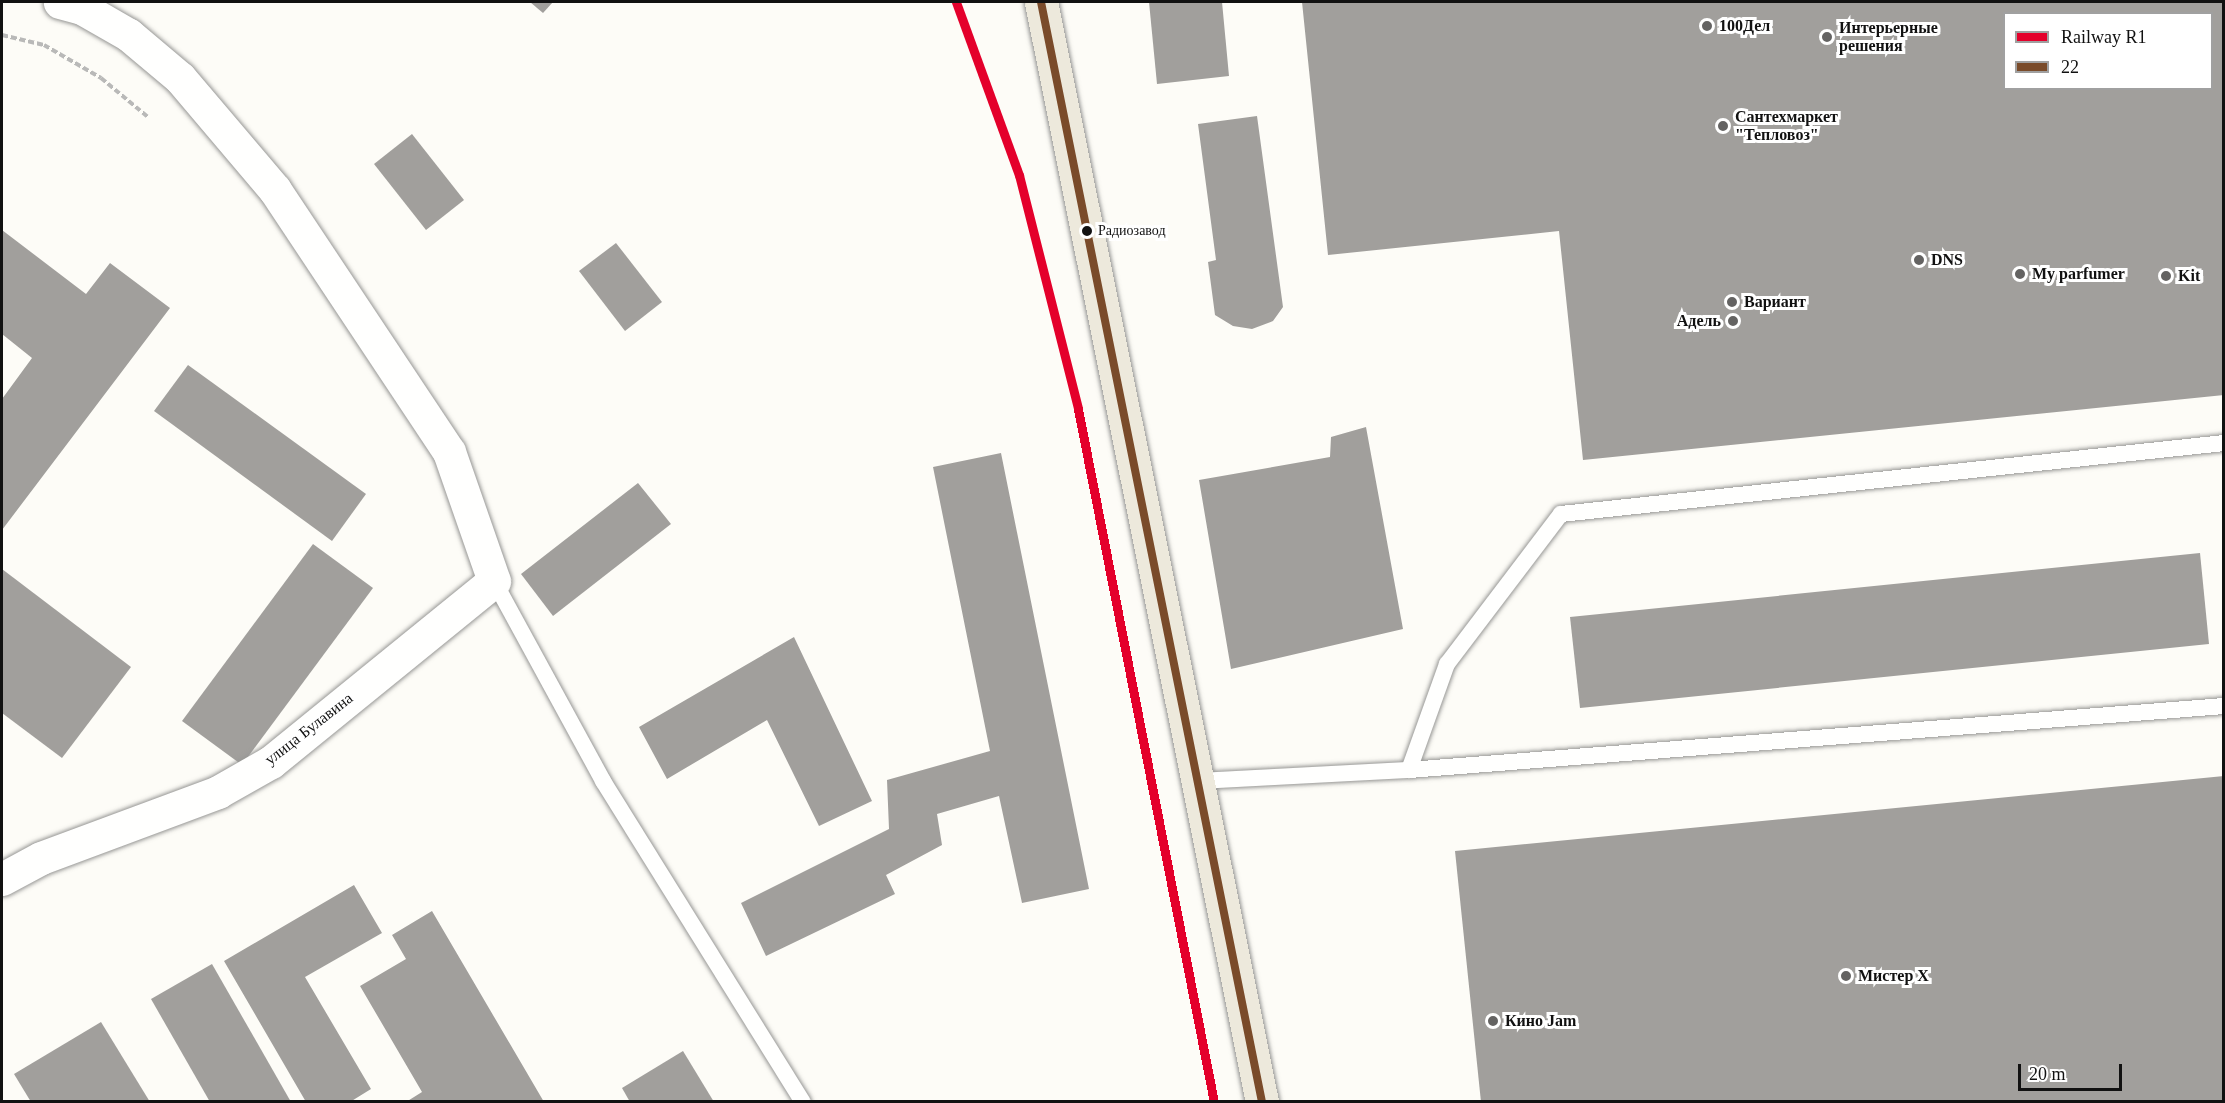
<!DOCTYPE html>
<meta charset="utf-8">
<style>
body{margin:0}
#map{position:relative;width:2225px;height:1103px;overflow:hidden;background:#fdfcf7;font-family:"Times New Roman",serif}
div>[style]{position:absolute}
.building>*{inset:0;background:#a19f9c}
.path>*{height:4px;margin-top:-2px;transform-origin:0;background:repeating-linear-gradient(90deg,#b9b9b8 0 6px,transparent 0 9px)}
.roads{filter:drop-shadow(0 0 2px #979795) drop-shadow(0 0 2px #979795)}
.lane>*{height:16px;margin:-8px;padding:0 8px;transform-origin:8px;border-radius:8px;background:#fffffe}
.street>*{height:33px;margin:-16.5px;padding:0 16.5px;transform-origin:16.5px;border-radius:16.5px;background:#fffffe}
.primary>*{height:33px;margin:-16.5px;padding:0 16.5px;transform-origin:16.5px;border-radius:16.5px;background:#ede9dc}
.bus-1>*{height:8px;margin:-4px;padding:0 4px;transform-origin:4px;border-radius:4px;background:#7a4b2a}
.rail-1>*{height:9px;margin:-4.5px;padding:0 4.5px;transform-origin:4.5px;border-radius:4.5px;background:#e4002b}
.dots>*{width:16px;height:16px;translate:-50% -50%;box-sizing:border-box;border:3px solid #fff;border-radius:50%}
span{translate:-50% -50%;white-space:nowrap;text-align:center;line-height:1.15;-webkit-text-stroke:6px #fff;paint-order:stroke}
.bus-label{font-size:14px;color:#111}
.left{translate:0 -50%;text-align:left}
.poi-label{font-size:16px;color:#111;font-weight:700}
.right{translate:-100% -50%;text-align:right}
.street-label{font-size:16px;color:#111}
.frame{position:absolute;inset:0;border:3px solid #111;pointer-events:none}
.legend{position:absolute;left:2003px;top:12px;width:210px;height:78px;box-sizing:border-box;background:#fff;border:2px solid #a0a0a0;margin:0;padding:8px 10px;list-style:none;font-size:18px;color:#111}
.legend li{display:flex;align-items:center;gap:12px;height:30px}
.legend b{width:30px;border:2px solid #a0a0a0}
.scale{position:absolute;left:2018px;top:1064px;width:104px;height:27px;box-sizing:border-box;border:3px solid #111;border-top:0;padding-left:8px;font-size:18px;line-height:21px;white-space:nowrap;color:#111;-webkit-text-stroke:4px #fff;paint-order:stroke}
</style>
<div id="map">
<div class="building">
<div style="clip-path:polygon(530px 2px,553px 2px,543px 13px)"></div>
<div style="clip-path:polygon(1149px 2px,1222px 2px,1229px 76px,1157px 84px)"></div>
<div style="clip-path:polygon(evenodd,1302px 2px,2224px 2px,2224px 395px,1583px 460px,1559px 231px,1328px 255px,1302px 2px,2004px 14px,2212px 14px,2212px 88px,2004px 88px,2004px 14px)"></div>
<div style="clip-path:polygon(1257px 116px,1283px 307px,1273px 321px,1252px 329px,1233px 326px,1215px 315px,1208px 262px,1216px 260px,1198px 124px)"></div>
<div style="clip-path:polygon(412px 134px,464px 200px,426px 230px,374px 164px)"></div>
<div style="clip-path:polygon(2px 230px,86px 294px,110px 263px,170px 308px,2px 530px,2px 399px,32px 358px,2px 334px)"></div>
<div style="clip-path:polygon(616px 243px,662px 302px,625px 331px,579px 271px)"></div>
<div style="clip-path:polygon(188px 365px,366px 494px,332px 541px,154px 411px)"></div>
<div style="clip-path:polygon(1366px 427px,1403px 629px,1231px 669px,1199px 480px,1330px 457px,1331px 437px)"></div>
<div style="clip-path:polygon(1001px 453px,1089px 889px,1022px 903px,999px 796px,937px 814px,942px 845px,886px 875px,895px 894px,766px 956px,741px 903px,889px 829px,887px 780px,990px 751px,933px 467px)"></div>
<div style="clip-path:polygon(638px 483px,671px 524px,553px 616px,521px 574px)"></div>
<div style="clip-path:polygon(313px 544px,373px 588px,242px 765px,182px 721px)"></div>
<div style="clip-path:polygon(2200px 553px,2209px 644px,1580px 708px,1570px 617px)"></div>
<div style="clip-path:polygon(2px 569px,131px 667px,62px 758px,2px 713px)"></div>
<div style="clip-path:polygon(794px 637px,872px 801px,819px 826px,767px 720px,667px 779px,639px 727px)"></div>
<div style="clip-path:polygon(2224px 776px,2224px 1102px,1481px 1102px,1455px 851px)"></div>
<div style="clip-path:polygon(354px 885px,382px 933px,305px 977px,371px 1089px,350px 1102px,306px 1102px,224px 961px)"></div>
<div style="clip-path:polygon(432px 911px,544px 1102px,406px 1102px,422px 1092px,360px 986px,406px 959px,392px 935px)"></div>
<div style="clip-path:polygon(212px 964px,291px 1102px,210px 1102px,151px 999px)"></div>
<div style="clip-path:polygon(101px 1022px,150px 1102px,31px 1102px,14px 1074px)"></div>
<div style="clip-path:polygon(683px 1051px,714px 1102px,630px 1102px,622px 1088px)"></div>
</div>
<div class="path">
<div style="left:2px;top:35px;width:43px;rotate:13.4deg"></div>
<div style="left:44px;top:45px;width:66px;rotate:30.1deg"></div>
<div style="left:101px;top:78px;width:61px;rotate:39.7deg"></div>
</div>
<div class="roads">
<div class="lane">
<div style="left:494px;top:581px;width:228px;rotate:61.4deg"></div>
<div style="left:603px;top:781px;width:378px;rotate:58.1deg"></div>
<div style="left:1409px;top:770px;width:818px;rotate:-4.49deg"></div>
<div style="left:1197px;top:781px;width:212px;rotate:-3deg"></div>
<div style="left:1409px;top:770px;width:113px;rotate:-70.3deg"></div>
<div style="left:1447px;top:664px;width:188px;rotate:-52.8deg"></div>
<div style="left:1561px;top:514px;width:667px;rotate:-6.11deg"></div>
</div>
<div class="street">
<div style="left:2px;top:879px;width:44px;rotate:-28.3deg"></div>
<div style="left:41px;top:858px;width:189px;rotate:-20.4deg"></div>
<div style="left:218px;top:792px;width:61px;rotate:-29.5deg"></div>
<div style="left:271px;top:762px;width:287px;rotate:-39.1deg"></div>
<div style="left:494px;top:581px;width:137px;rotate:-109.2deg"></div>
<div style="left:449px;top:452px;width:315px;rotate:-123.6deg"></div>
<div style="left:275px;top:190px;width:147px;rotate:-130.3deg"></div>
<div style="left:180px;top:78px;width:67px;rotate:-139.9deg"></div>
<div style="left:129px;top:35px;width:54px;rotate:-150.1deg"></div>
<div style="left:82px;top:8px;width:23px;rotate:-165deg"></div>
</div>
<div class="primary">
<div style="left:1041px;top:2px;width:1122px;rotate:78.64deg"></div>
</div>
</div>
<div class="bus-1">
<div style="left:1041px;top:2px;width:1122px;rotate:78.64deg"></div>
</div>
<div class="rail-1">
<div style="left:956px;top:2px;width:184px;rotate:70deg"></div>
<div style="left:1019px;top:175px;width:241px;rotate:75.8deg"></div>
<div style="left:1078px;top:409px;width:706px;rotate:78.9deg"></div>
</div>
<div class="dots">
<div style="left:1707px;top:26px;background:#646362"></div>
<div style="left:1827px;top:37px;background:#646362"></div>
<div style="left:1723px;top:126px;background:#646362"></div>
<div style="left:1087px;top:231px;background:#111"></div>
<div style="left:1919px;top:260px;background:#646362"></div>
<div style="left:2020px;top:274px;background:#646362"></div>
<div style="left:2166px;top:276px;background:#646362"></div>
<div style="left:1732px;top:302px;background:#646362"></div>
<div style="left:1733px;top:321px;background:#646362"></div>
<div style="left:1846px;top:976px;background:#646362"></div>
<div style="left:1493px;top:1021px;background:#646362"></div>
</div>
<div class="bus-label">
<span class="left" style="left:1098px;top:231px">Радиозавод</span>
</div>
<div class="poi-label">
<span class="left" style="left:1719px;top:26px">100Дел</span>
<span class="left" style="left:1839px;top:37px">Интерьерные<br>решения</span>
<span class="left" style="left:1735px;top:126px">Сантехмаркет<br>"Тепловоз"</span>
<span class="left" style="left:1931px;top:260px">DNS</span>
<span class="left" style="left:2032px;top:274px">My parfumer</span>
<span class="left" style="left:2178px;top:276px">Kit</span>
<span class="left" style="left:1744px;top:302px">Вариант</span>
<span class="right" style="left:1721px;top:321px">Адель</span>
<span class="left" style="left:1858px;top:976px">Мистер Х</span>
<span class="left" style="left:1505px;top:1021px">Кино Jam</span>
</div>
<div class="street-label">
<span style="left:309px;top:729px;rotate:-38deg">улица Булавина</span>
</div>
<div class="frame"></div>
<ul class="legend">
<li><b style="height:8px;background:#e4002b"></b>Railway R1</li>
<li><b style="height:8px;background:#7a4b2a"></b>22</li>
</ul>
<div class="scale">20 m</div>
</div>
